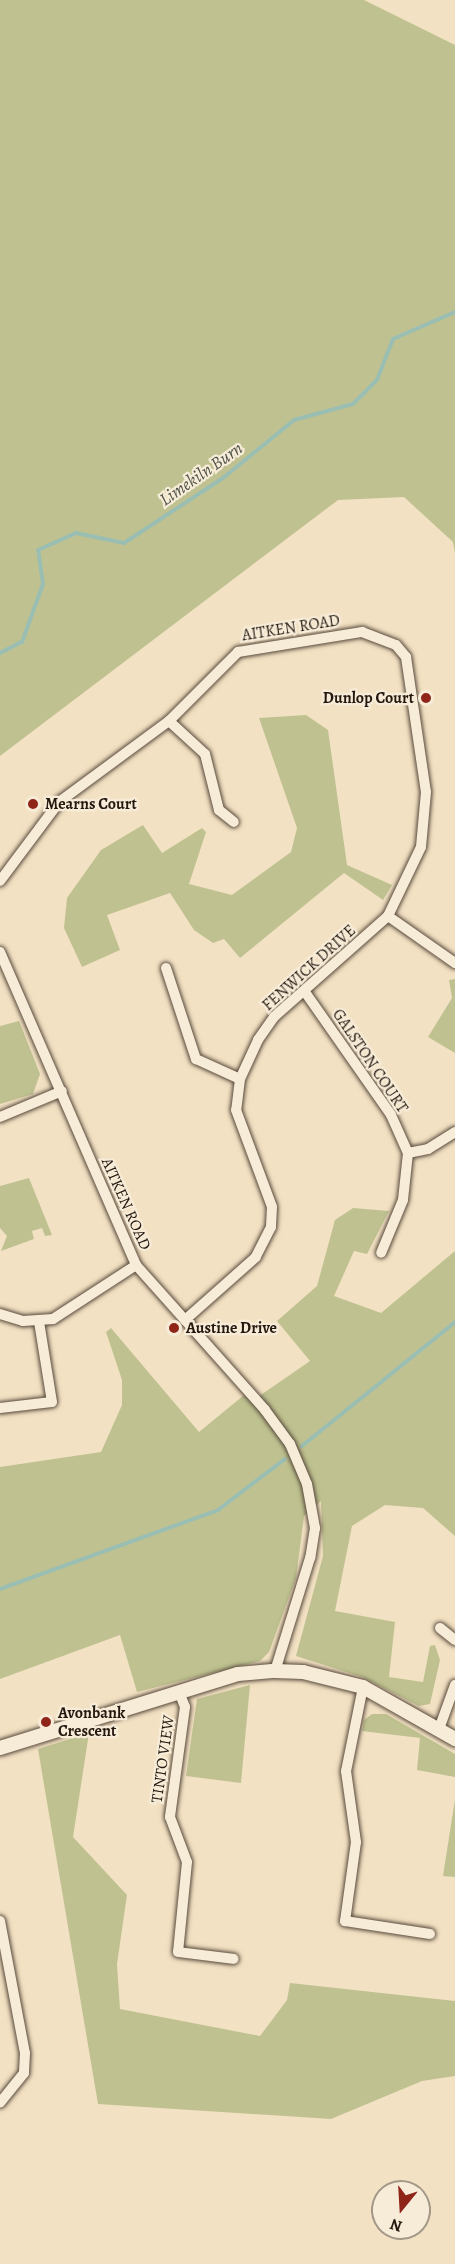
<!DOCTYPE html>
<style>
body{margin:0}
#map{position:relative;width:455px;height:2264px;overflow:hidden;background:#f3e1c3;font-family:Alegreya,serif}
div>[style]{position:absolute}
.green>*{inset:0;background:#bfc290}
.stream>*{height:4px;margin:-2px;padding:0 2px;transform-origin:2px;border-radius:2px;background:#9bbeb3}
.roads{filter:drop-shadow(0 0 2px #584a3c) drop-shadow(0 0 2px #584a3c)}
.minor>*{height:10px;margin:-5px;padding:0 5px;transform-origin:5px;border-radius:5px;background:#f7ecd8}
.tertiary>*{height:14px;margin:-7px;padding:0 7px;transform-origin:7px;border-radius:7px;background:#f7ecd8}
.dots>*{width:16px;height:16px;translate:-50% -50%;box-sizing:border-box;border:3px solid #f7ecd8;border-radius:50%}
span{translate:-50% -50%;white-space:nowrap;text-align:center;line-height:1.15;-webkit-text-stroke:4.5px #f7ecd8;paint-order:stroke}
.street-label{font-size:16px;color:#24180f}
.poi-label{font-size:16px;color:#24180f;font-weight:700}
.right{translate:-100% -50%;text-align:right}
.left{translate:0 -50%;text-align:left}
.water-label{font-size:18px;color:#4e5248;font-style:italic}
.north{position:absolute;left:371px;top:2180px;width:60px;height:60px;box-sizing:border-box;background:#f7ecd8;border:2px solid #a39788;border-radius:50%;rotate:198deg;font-size:16px;font-weight:700;line-height:24px;text-align:center;color:#24180f}
.north::after{content:'';display:block;margin:auto;width:21px;height:27px;background:#8f2418;clip-path:polygon(50% 0,100% 100%,50% 72%,0 100%)}
</style>
<div id="map">
<div class="green">
<div style="clip-path:polygon(0 0,364px 0,455px 45px,455px 553px,453px 542px,404px 497px,338px 500px,0 756px)"></div>
<div style="clip-path:polygon(306px 715px,328px 730px,347px 865px,392px 885px,383px 900px,344px 873px,240px 958px,224px 939px,213px 943px,194px 930px,170px 893px,107px 915px,120px 950px,82px 967px,64px 928px,67px 898px,101px 850px,143px 825px,162px 853px,202px 828px,206px 832px,189px 884px,232px 895px,291px 852px,297px 828px,259px 718px)"></div>
<div style="clip-path:polygon(455px 979px,455px 1053px,428px 1037px,452px 998px,449px 980px)"></div>
<div style="clip-path:polygon(19px 1021px,40px 1074px,33px 1094px,0 1104px,0 1026px)"></div>
<div style="clip-path:polygon(29px 1178px,52px 1235px,45px 1236px,42px 1228px,32px 1231px,34px 1239px,1px 1251px,7px 1236px,0 1228px,0 1186px)"></div>
<div style="clip-path:polygon(353px 1208px,389px 1211px,367px 1254px,354px 1251px,334px 1296px,381px 1313px,455px 1251px,455px 1536px,423px 1508px,385px 1505px,352px 1526px,335px 1611px,395px 1622px,389px 1677px,423px 1682px,430px 1646px,435px 1645px,440px 1660px,430px 1704px,419px 1706px,362px 1677px,296px 1656px,323px 1556px,321px 1501px,304px 1516px,296px 1578px,269px 1652px,260px 1661px,137px 1692px,120px 1635px,0 1679px,0 1467px,101px 1452px,122px 1405px,122px 1380px,106px 1332px,111px 1328px,199px 1432px,249px 1391px,255px 1399px,310px 1361px,277px 1321px,317px 1286px,335px 1220px)"></div>
<div style="clip-path:polygon(250px 1685px,241px 1783px,186px 1776px,197px 1699px)"></div>
<div style="clip-path:polygon(372px 1714px,386px 1714px,455px 1754px,455px 1777px,417px 1770px,420px 1738px,362px 1731px,364px 1720px)"></div>
<div style="clip-path:polygon(89px 1733px,73px 1837px,127px 1895px,117px 1964px,120px 2009px,260px 2036px,287px 2000px,290px 1983px,455px 2001px,455px 2076px,422px 2081px,331px 2119px,98px 2104px,38px 1749px)"></div>
<div style="clip-path:polygon(455px 1799px,455px 1877px,443px 1876px)"></div>
</div>
<div class="stream">
<div style="left:0;top:653px;width:25px;rotate:-27deg"></div>
<div style="left:22px;top:642px;width:62px;rotate:-70.1deg"></div>
<div style="left:43px;top:584px;width:34px;rotate:-98deg"></div>
<div style="left:38px;top:550px;width:42px;rotate:-24.1deg"></div>
<div style="left:76px;top:533px;width:49px;rotate:11.8deg"></div>
<div style="left:124px;top:543px;width:118px;rotate:-33.3deg"></div>
<div style="left:223px;top:478px;width:92px;rotate:-39.2deg"></div>
<div style="left:294px;top:420px;width:61px;rotate:-15.2deg"></div>
<div style="left:353px;top:404px;width:34px;rotate:-45deg"></div>
<div style="left:377px;top:380px;width:44px;rotate:-68.7deg"></div>
<div style="left:393px;top:339px;width:68px;rotate:-23.5deg"></div>
<div style="left:302px;top:1446px;width:197px;rotate:-39deg"></div>
<div style="left:0;top:1589px;width:232px;rotate:-19.9deg"></div>
<div style="left:218px;top:1510px;width:84px;rotate:-37.3deg"></div>
</div>
<div class="roads">
<div class="minor">
<div style="left:169px;top:721px;width:49px;rotate:42.5deg"></div>
<div style="left:205px;top:754px;width:58px;rotate:76deg"></div>
<div style="left:219px;top:810px;width:19px;rotate:39deg"></div>
<div style="left:0;top:881px;width:99px;rotate:-53.2deg"></div>
<div style="left:59px;top:802px;width:137px;rotate:-36.4deg"></div>
<div style="left:169px;top:721px;width:98px;rotate:-45deg"></div>
<div style="left:238px;top:652px;width:126px;rotate:-9.2deg"></div>
<div style="left:362px;top:632px;width:36px;rotate:21deg"></div>
<div style="left:396px;top:645px;width:16px;rotate:50deg"></div>
<div style="left:406px;top:657px;width:136px;rotate:81.6deg"></div>
<div style="left:426px;top:792px;width:55px;rotate:95.2deg"></div>
<div style="left:421px;top:847px;width:76px;rotate:115.6deg"></div>
<div style="left:388px;top:916px;width:152px;rotate:138.5deg"></div>
<div style="left:274px;top:1017px;width:28px;rotate:125deg"></div>
<div style="left:258px;top:1040px;width:43px;rotate:114.8deg"></div>
<div style="left:240px;top:1079px;width:31px;rotate:97deg"></div>
<div style="left:236px;top:1110px;width:103px;rotate:69.6deg"></div>
<div style="left:272px;top:1207px;width:20px;rotate:93deg"></div>
<div style="left:271px;top:1227px;width:34px;rotate:117deg"></div>
<div style="left:256px;top:1257px;width:95px;rotate:138.4deg"></div>
<div style="left:388px;top:916px;width:82px;rotate:35deg"></div>
<div style="left:0;top:952px;width:341px;rotate:66.5deg"></div>
<div style="left:136px;top:1265px;width:194px;rotate:48.3deg"></div>
<div style="left:265px;top:1410px;width:42px;rotate:53.7deg"></div>
<div style="left:290px;top:1444px;width:43px;rotate:67deg"></div>
<div style="left:307px;top:1484px;width:45px;rotate:79.7deg"></div>
<div style="left:315px;top:1528px;width:30px;rotate:99deg"></div>
<div style="left:310px;top:1558px;width:118px;rotate:107.2deg"></div>
<div style="left:166px;top:968px;width:96px;rotate:71.8deg"></div>
<div style="left:196px;top:1059px;width:48px;rotate:24.4deg"></div>
<div style="left:305px;top:992px;width:150px;rotate:55deg"></div>
<div style="left:391px;top:1115px;width:42px;rotate:65.9deg"></div>
<div style="left:408px;top:1153px;width:47px;rotate:96.1deg"></div>
<div style="left:403px;top:1200px;width:57px;rotate:112.5deg"></div>
<div style="left:0;top:1117px;width:67px;rotate:-22.8deg"></div>
<div style="left:408px;top:1153px;width:20px;rotate:-11deg"></div>
<div style="left:428px;top:1149px;width:32px;rotate:-32deg"></div>
<div style="left:0;top:1314px;width:24px;rotate:17deg"></div>
<div style="left:23px;top:1321px;width:30px;rotate:-4deg"></div>
<div style="left:53px;top:1319px;width:99px;rotate:-33deg"></div>
<div style="left:0;top:1408px;width:52px;rotate:-6.6deg"></div>
<div style="left:52px;top:1402px;width:81px;rotate:-99.2deg"></div>
<div style="left:440px;top:1628px;width:19px;rotate:39deg"></div>
<div style="left:363px;top:1687px;width:86px;rotate:101.4deg"></div>
<div style="left:346px;top:1771px;width:72px;rotate:82deg"></div>
<div style="left:356px;top:1842px;width:80px;rotate:97.9deg"></div>
<div style="left:345px;top:1921px;width:86px;rotate:8.7deg"></div>
<div style="left:179px;top:1692px;width:16px;rotate:68deg"></div>
<div style="left:185px;top:1707px;width:111px;rotate:97.8deg"></div>
<div style="left:170px;top:1817px;width:48px;rotate:69.3deg"></div>
<div style="left:187px;top:1862px;width:90px;rotate:95.7deg"></div>
<div style="left:178px;top:1952px;width:56px;rotate:7.1deg"></div>
<div style="left:439px;top:1729px;width:47px;rotate:-70deg"></div>
<div style="left:0;top:1921px;width:134px;rotate:79.3deg"></div>
<div style="left:25px;top:2053px;width:20px;rotate:93deg"></div>
<div style="left:24px;top:2073px;width:38px;rotate:129deg"></div>
</div>
<div class="tertiary">
<div style="left:0;top:1748px;width:249px;rotate:-17.3deg"></div>
<div style="left:238px;top:1674px;width:37px;rotate:-5deg"></div>
<div style="left:275px;top:1671px;width:28px;rotate:2deg"></div>
<div style="left:303px;top:1672px;width:62px;rotate:14deg"></div>
<div style="left:363px;top:1687px;width:106px;rotate:29.5deg"></div>
</div>
</div>
<div class="dots">
<div style="left:426px;top:698px;background:#8f2418"></div>
<div style="left:33px;top:804px;background:#8f2418"></div>
<div style="left:174px;top:1328px;background:#8f2418"></div>
<div style="left:46px;top:1722px;background:#8f2418"></div>
</div>
<div class="street-label">
<span style="left:291px;top:628px;rotate:-9deg">AITKEN ROAD</span>
<span style="left:309px;top:968px;rotate:-42deg">FENWICK DRIVE</span>
<span style="left:370px;top:1061px;rotate:56deg">GALSTON COURT</span>
<span style="left:126px;top:1204px;rotate:66deg">AITKEN ROAD</span>
<span style="left:163px;top:1759px;rotate:-82deg">TINTO VIEW</span>
</div>
<div class="poi-label">
<span class="right" style="left:414px;top:698px">Dunlop Court</span>
<span class="left" style="left:45px;top:804px">Mearns Court</span>
<span class="left" style="left:186px;top:1328px">Austine Drive</span>
<span class="left" style="left:58px;top:1722px">Avonbank<br>Crescent</span>
</div>
<div class="water-label">
<span style="left:201px;top:474px;rotate:-35deg">Limekiln Burn</span>
</div>
<div class="north">N</div>
</div>
